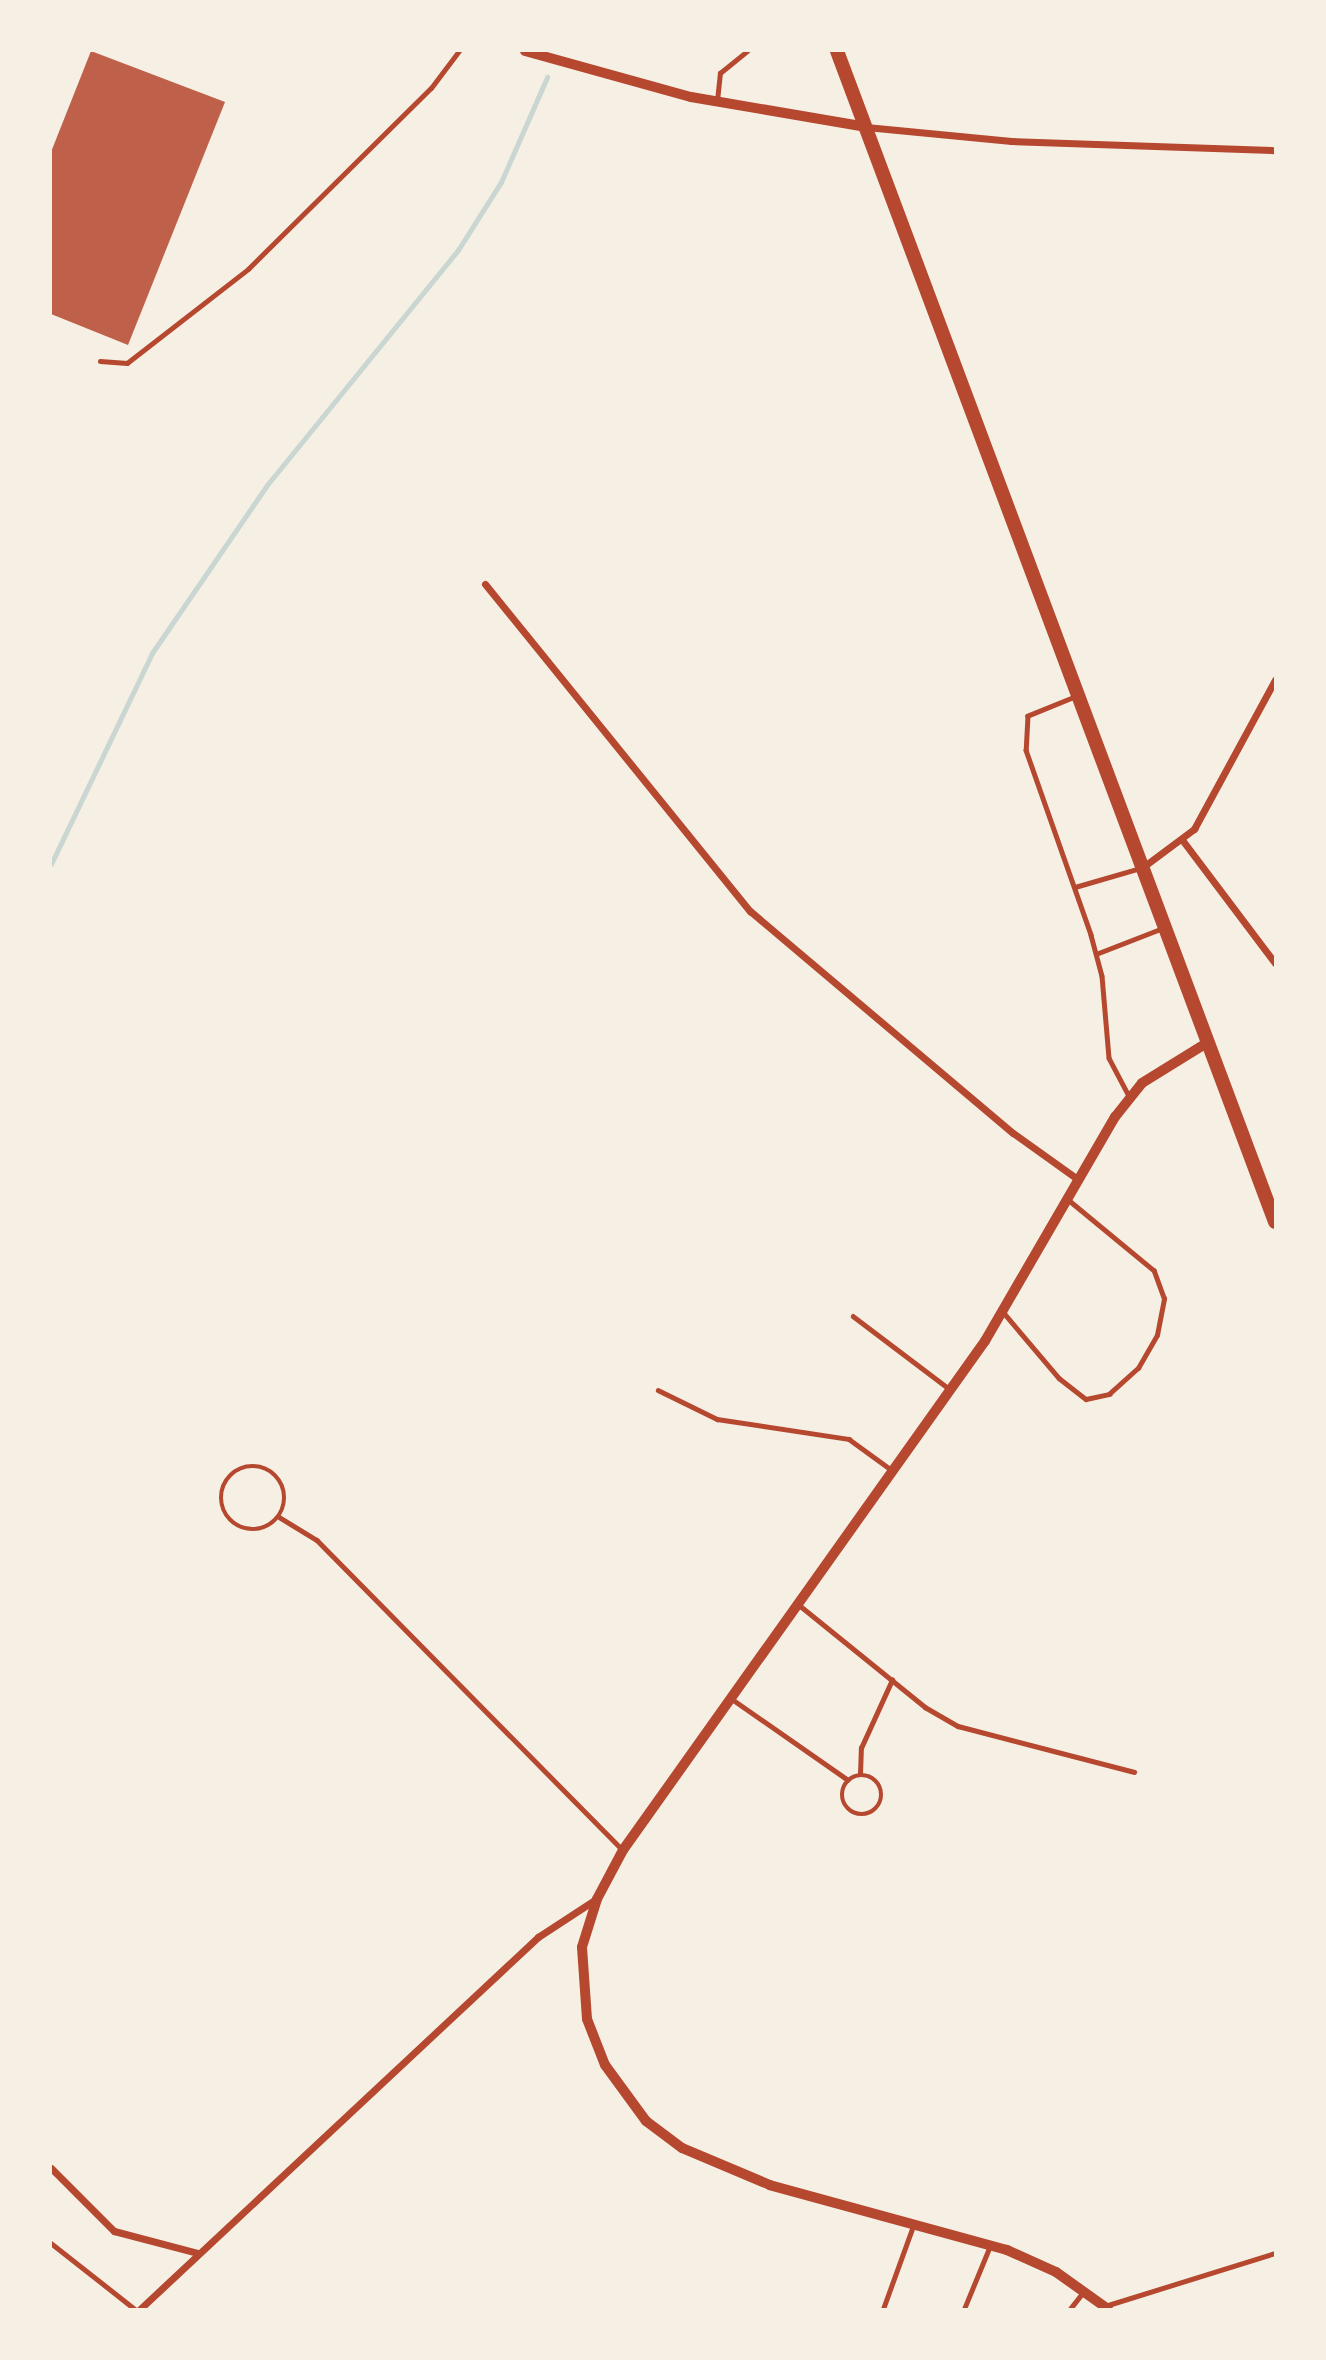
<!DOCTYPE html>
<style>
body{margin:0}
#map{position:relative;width:1326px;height:2360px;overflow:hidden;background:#f6efe4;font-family:"Roboto Condensed",sans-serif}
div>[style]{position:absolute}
.stream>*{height:5px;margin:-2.5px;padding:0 2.5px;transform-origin:2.5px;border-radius:2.5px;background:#c9d6d2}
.building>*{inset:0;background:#bf614a}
.service>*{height:4.5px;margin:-2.25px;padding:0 2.25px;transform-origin:2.25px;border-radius:2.25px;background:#b5482f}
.service>.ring{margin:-2.25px;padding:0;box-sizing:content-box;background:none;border:4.5px solid #b5482f;border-radius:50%}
.minor>*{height:7px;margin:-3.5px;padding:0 3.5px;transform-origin:3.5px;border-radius:3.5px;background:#b5482f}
.tertiary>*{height:10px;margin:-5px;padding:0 5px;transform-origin:5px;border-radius:5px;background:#b5482f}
.primary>*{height:14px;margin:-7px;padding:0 7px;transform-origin:7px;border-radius:7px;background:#b5482f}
span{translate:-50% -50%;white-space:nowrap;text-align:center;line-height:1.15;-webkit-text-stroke:5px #f6efe4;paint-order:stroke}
.frame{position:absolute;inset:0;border:52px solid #f6efe4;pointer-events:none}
</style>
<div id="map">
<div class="stream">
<div style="left:51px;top:864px;width:234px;rotate:-64.4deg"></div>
<div style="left:152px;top:653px;width:204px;rotate:-55.6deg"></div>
<div style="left:267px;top:485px;width:303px;rotate:-50.9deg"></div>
<div style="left:458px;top:250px;width:80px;rotate:-57.7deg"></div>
<div style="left:501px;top:182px;width:115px;rotate:-66.3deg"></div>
</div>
<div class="building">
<div style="clip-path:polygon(91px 51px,225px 102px,128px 345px,51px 314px,51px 152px)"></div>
</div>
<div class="service">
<div style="left:717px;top:101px;width:28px;rotate:-84deg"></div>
<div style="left:720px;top:73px;width:35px;rotate:-39deg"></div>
<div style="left:100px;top:361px;width:27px;rotate:4deg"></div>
<div style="left:127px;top:363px;width:153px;rotate:-37.8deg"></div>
<div style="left:248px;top:269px;width:257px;rotate:-44.7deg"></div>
<div style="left:431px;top:88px;width:46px;rotate:-52.9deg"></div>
<div style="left:1075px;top:697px;width:51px;rotate:158deg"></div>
<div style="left:1028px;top:716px;width:34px;rotate:93deg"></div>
<div style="left:1026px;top:750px;width:196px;rotate:70.6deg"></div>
<div style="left:1091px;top:935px;width:42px;rotate:75deg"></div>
<div style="left:1102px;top:976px;width:82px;rotate:85.1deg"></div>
<div style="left:1109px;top:1058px;width:43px;rotate:62.2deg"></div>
<div style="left:1075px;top:887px;width:69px;rotate:-16.1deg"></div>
<div style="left:1096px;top:954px;width:72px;rotate:-21.2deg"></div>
<div style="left:1004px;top:1313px;width:85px;rotate:49.8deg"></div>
<div style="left:1059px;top:1378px;width:34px;rotate:38deg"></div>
<div style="left:1086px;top:1399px;width:24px;rotate:-12deg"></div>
<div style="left:1109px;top:1394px;width:39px;rotate:-42deg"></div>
<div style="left:1138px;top:1368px;width:38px;rotate:-60deg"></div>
<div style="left:1157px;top:1335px;width:37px;rotate:-79deg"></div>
<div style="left:1164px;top:1299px;width:30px;rotate:-110deg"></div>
<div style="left:1154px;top:1271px;width:110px;rotate:-140.5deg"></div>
<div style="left:853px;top:1316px;width:123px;rotate:37.1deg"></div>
<div style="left:658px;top:1390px;width:66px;rotate:26.2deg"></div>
<div style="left:717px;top:1419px;width:134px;rotate:8.6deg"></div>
<div style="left:849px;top:1439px;width:54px;rotate:36deg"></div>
<div class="ring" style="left:221px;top:1466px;width:59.5px;height:59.5px"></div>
<div style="left:279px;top:1517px;width:44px;rotate:31.2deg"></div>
<div style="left:317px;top:1540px;width:434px;rotate:45.4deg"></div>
<div style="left:798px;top:1604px;width:164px;rotate:39deg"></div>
<div style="left:925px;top:1707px;width:38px;rotate:30deg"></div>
<div style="left:958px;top:1726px;width:182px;rotate:14.6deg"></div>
<div style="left:732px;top:1699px;width:141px;rotate:34.9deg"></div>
<div style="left:860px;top:1774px;width:26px;rotate:-88deg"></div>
<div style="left:861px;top:1748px;width:75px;rotate:-65.5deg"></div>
<div class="ring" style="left:842px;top:1775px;width:35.5px;height:35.5px"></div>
<div style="left:51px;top:2243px;width:107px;rotate:38.2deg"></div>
<div style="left:1105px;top:2306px;width:178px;rotate:-17.3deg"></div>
<div style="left:883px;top:2309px;width:88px;rotate:-70.1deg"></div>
<div style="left:964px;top:2309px;width:68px;rotate:-67.6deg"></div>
<div style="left:1070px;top:2309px;width:23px;rotate:-52deg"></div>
</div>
<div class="minor">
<div style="left:866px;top:127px;width:146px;rotate:5.5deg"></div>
<div style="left:1011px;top:141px;width:264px;rotate:2deg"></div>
<div style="left:485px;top:584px;width:421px;rotate:51deg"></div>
<div style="left:750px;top:911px;width:344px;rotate:40.2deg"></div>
<div style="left:1013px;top:1133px;width:81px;rotate:35.5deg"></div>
<div style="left:1183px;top:841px;width:153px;rotate:53deg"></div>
<div style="left:1143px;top:867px;width:64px;rotate:-36.7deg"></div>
<div style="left:1194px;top:829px;width:170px;rotate:-61.5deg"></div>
<div style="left:51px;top:2168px;width:89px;rotate:45deg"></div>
<div style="left:114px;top:2231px;width:87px;rotate:14.7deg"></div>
<div style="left:140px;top:2309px;width:545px;rotate:-43.07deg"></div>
<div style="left:538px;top:1937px;width:69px;rotate:-33.2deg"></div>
</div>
<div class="tertiary">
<div style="left:525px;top:51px;width:172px;rotate:15.5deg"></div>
<div style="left:691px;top:97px;width:178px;rotate:9.7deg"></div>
<div style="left:1108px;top:2309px;width:64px;rotate:-144.6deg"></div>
<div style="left:1056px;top:2272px;width:54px;rotate:-155.8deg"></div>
<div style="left:1007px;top:2250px;width:246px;rotate:-164.7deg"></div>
<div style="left:770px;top:2185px;width:95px;rotate:-157.2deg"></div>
<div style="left:682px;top:2148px;width:45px;rotate:-143.1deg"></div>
<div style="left:646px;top:2121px;width:69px;rotate:-126.2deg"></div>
<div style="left:605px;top:2065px;width:49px;rotate:-111.4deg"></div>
<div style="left:587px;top:2019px;width:72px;rotate:-94deg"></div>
<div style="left:582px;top:1947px;width:50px;rotate:-72.6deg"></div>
<div style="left:597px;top:1899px;width:55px;rotate:-62deg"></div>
<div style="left:623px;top:1850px;width:625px;rotate:-54.58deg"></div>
<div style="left:985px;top:1341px;width:259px;rotate:-59.9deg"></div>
<div style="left:1115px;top:1117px;width:43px;rotate:-51.5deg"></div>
<div style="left:1142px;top:1083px;width:78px;rotate:-31.8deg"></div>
</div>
<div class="primary">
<div style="left:837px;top:51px;width:1250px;rotate:69.49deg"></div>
</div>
<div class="frame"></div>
</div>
